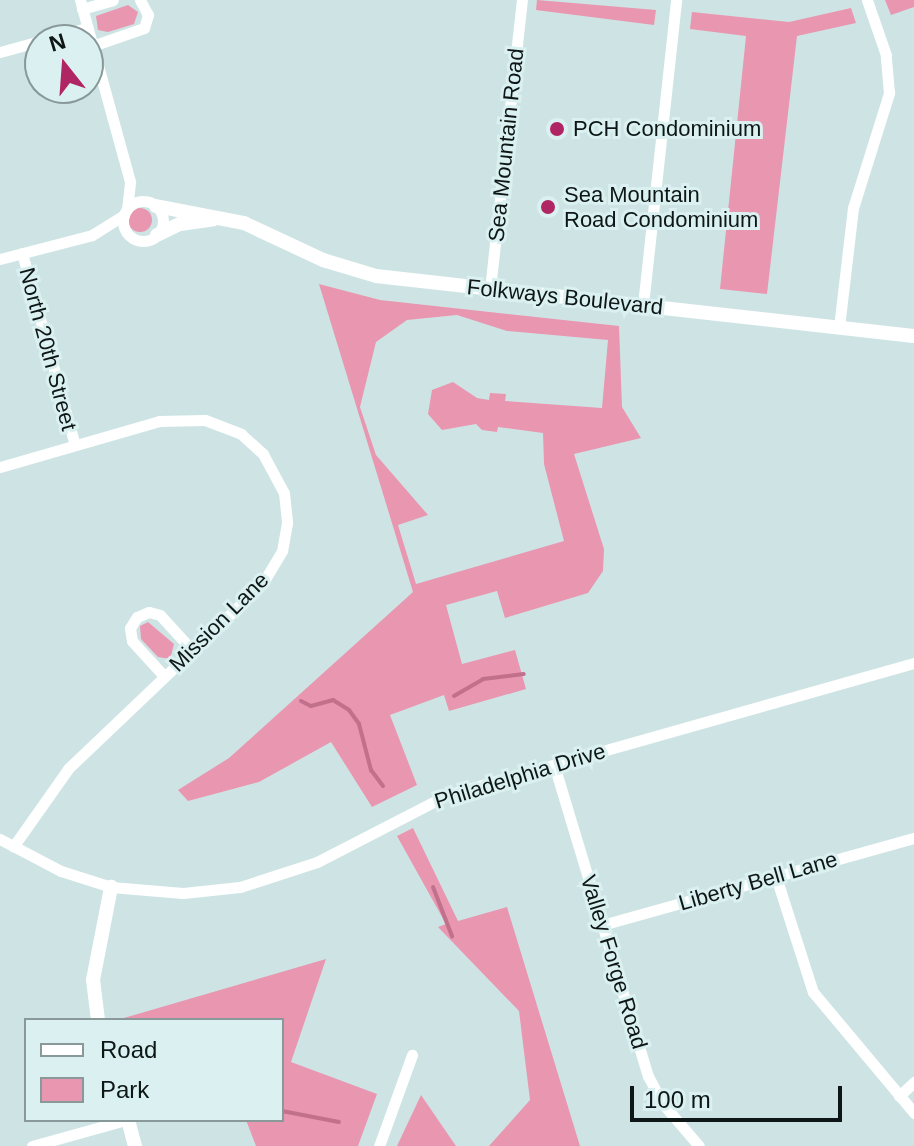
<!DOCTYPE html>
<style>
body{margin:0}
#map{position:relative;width:914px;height:1146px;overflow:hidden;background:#cee4e4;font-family:Helvetica,sans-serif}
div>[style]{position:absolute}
.green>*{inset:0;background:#e996b0}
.round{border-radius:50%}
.stream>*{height:4px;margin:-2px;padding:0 2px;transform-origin:2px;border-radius:2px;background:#c1718b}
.minor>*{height:11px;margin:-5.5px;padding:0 5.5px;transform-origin:5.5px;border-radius:5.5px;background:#fff}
.minor>.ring{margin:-5.5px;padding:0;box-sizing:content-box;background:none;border:11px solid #fff;border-radius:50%}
.tertiary>*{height:14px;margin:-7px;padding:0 7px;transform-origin:7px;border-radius:7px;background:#fff}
.dots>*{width:22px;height:22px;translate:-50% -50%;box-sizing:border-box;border:4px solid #dbf1f1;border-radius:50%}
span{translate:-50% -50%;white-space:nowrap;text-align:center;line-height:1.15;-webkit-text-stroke:6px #dbf1f1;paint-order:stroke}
.poi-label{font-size:22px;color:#0e1616}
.left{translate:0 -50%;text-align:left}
.street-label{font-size:22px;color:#0e1616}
.legend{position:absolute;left:24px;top:1018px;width:260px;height:104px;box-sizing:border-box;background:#dbf1f1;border:2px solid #899999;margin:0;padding:10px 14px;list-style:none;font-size:24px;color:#0e1616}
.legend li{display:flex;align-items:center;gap:16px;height:40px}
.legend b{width:40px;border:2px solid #899999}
.north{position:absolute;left:24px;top:24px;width:80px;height:80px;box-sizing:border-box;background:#dbf1f1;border:2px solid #899999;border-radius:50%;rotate:343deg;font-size:22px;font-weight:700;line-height:32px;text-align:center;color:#0e1616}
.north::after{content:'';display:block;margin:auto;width:28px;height:36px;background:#b02563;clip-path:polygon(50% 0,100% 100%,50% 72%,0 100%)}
.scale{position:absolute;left:630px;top:1086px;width:212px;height:36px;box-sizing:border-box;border:4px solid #0e1616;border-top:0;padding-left:10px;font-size:24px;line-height:28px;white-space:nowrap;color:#0e1616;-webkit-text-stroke:6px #dbf1f1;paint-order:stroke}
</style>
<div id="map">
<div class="green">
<div style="clip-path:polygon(537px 0,656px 10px,654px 25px,536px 10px)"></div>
<div style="clip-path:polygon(885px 0,914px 0,914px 7px,891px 15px)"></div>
<div style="clip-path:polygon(128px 5px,138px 12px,134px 24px,108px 32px,98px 30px,96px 16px)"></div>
<div style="clip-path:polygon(851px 8px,856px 23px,797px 36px,767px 294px,720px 289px,746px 36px,690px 29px,692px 12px,789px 22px)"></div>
<div class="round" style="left:128px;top:208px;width:24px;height:24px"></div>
<div style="clip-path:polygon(evenodd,319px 284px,380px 300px,619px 326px,622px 407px,641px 438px,574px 454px,604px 549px,603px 571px,588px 593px,505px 618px,497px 591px,446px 605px,462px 664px,515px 650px,526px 689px,449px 711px,444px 695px,390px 715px,417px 785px,372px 807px,331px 742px,259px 782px,188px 801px,178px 790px,229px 758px,413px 592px,319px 284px,457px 315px,507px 331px,608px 340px,602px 408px,505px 401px,506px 394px,490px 393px,489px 400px,477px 398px,453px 382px,432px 390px,428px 414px,442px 430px,476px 424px,482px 430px,497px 432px,498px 427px,543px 433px,544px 464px,564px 541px,416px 584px,398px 525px,428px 515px,376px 455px,360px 407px,376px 342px,407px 320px,457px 315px)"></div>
<div style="clip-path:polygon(148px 622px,174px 644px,170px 659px,158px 657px,141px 639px,140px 626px)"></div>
<div style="clip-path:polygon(413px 828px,458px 921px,507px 907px,580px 1146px,489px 1146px,530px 1100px,519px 1011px,438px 927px,446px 924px,397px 836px)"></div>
<div style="clip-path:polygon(326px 959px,291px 1062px,377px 1094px,358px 1146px,256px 1146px,246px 1120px,282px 1120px,282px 1020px,117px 1020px)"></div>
<div style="clip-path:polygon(421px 1095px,456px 1146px,397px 1146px)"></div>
</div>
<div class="stream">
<div style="left:454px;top:696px;width:34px;rotate:-30deg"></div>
<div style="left:483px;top:679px;width:41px;rotate:-7deg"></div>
<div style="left:301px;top:701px;width:11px;rotate:27deg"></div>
<div style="left:311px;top:706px;width:23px;rotate:-15deg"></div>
<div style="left:333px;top:700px;width:19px;rotate:32deg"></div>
<div style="left:349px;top:710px;width:17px;rotate:54deg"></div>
<div style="left:359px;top:724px;width:48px;rotate:75.4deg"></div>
<div style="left:371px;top:770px;width:20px;rotate:53deg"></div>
<div style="left:433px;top:887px;width:53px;rotate:68.8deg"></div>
<div style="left:282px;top:1111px;width:58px;rotate:10.9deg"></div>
</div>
<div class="minor">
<div style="left:80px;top:0;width:189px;rotate:74.6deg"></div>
<div style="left:130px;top:182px;width:27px;rotate:96deg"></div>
<div style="left:82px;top:9px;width:32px;rotate:-16deg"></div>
<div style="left:43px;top:40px;width:46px;rotate:-15.3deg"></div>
<div style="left:92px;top:46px;width:55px;rotate:-19.1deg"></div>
<div style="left:144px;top:28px;width:14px;rotate:-73deg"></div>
<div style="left:148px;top:15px;width:17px;rotate:-118deg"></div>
<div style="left:0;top:52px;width:41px;rotate:-15.4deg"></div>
<div class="ring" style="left:123px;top:201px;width:29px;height:29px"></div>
<div style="left:22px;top:253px;width:199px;rotate:74.6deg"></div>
<div style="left:0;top:259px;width:95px;rotate:-14.6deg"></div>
<div style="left:92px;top:235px;width:38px;rotate:-32deg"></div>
<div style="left:490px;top:289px;width:291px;rotate:-83.7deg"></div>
<div style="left:643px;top:305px;width:307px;rotate:-83.8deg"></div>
<div style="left:839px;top:327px;width:120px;rotate:-83.3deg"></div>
<div style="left:853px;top:208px;width:121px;rotate:-72.6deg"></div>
<div style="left:889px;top:93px;width:38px;rotate:-95deg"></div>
<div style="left:886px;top:55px;width:58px;rotate:-109.1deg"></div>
<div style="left:0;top:467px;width:166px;rotate:-16.1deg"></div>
<div style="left:159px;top:421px;width:46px;rotate:-1.2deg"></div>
<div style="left:205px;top:420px;width:39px;rotate:21deg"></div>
<div style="left:241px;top:434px;width:30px;rotate:42deg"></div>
<div style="left:263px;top:454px;width:44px;rotate:61.7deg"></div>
<div style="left:284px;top:493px;width:30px;rotate:84deg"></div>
<div style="left:287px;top:523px;width:28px;rotate:100deg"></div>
<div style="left:282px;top:551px;width:37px;rotate:121deg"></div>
<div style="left:263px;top:583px;width:269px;rotate:136.4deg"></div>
<div style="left:68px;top:769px;width:95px;rotate:125.2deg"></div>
<div style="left:164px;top:676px;width:47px;rotate:-132.4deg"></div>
<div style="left:132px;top:641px;width:13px;rotate:-99deg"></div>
<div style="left:130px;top:628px;width:13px;rotate:-58deg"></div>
<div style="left:137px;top:617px;width:13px;rotate:-23deg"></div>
<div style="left:149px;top:612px;width:11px;rotate:15deg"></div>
<div style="left:160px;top:615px;width:47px;rotate:47.6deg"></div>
<div style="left:554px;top:765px;width:325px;rotate:73.2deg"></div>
<div style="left:648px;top:1076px;width:32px;rotate:62deg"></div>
<div style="left:663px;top:1104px;width:55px;rotate:49.4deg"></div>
<div style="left:0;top:839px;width:69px;rotate:27.7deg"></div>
<div style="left:61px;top:871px;width:52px;rotate:17.7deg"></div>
<div style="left:111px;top:887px;width:72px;rotate:4.8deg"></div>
<div style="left:183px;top:893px;width:57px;rotate:-6deg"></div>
<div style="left:240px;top:887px;width:81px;rotate:-18deg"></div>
<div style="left:317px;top:862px;width:146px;rotate:-27.3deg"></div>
<div style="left:447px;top:795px;width:485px;rotate:-15.8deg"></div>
<div style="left:776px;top:877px;width:121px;rotate:72.2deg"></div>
<div style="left:813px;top:992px;width:158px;rotate:50.1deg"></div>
<div style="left:602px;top:925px;width:324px;rotate:-15.6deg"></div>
<div style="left:899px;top:1096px;width:21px;rotate:-43deg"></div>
<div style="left:32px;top:1146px;width:98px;rotate:-15.5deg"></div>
<div style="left:379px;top:1146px;width:97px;rotate:-70.1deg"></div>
</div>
<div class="tertiary">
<div style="left:156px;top:206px;width:90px;rotate:10.9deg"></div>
<div style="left:244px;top:223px;width:87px;rotate:25.1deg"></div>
<div style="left:323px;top:260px;width:55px;rotate:16.8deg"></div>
<div style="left:376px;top:276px;width:541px;rotate:6.36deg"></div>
<div style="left:157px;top:235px;width:25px;rotate:-26deg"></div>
<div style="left:180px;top:224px;width:34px;rotate:-8deg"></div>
<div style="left:98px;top:1020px;width:40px;rotate:-97.1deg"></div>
<div style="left:93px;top:980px;width:95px;rotate:-79deg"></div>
<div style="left:128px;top:1120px;width:27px;rotate:75deg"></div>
</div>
<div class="dots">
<div style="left:557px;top:129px;background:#b02563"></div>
<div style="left:548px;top:207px;background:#b02563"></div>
</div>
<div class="poi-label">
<span class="left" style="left:573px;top:129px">PCH Condominium</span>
<span class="left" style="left:564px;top:207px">Sea Mountain<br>Road Condominium</span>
</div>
<div class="street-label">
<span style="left:506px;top:145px;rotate:-84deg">Sea Mountain Road</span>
<span style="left:565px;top:297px;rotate:6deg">Folkways Boulevard</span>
<span style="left:48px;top:349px;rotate:75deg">North 20th Street</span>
<span style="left:219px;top:622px;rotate:-45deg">Mission Lane</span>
<span style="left:520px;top:776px;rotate:-17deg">Philadelphia Drive</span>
<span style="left:758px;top:881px;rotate:-16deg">Liberty Bell Lane</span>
<span style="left:614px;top:962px;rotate:73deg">Valley Forge Road</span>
</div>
<ul class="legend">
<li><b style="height:10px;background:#fff"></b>Road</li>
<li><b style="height:22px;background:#e996b0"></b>Park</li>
</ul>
<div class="north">N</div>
<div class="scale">100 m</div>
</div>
